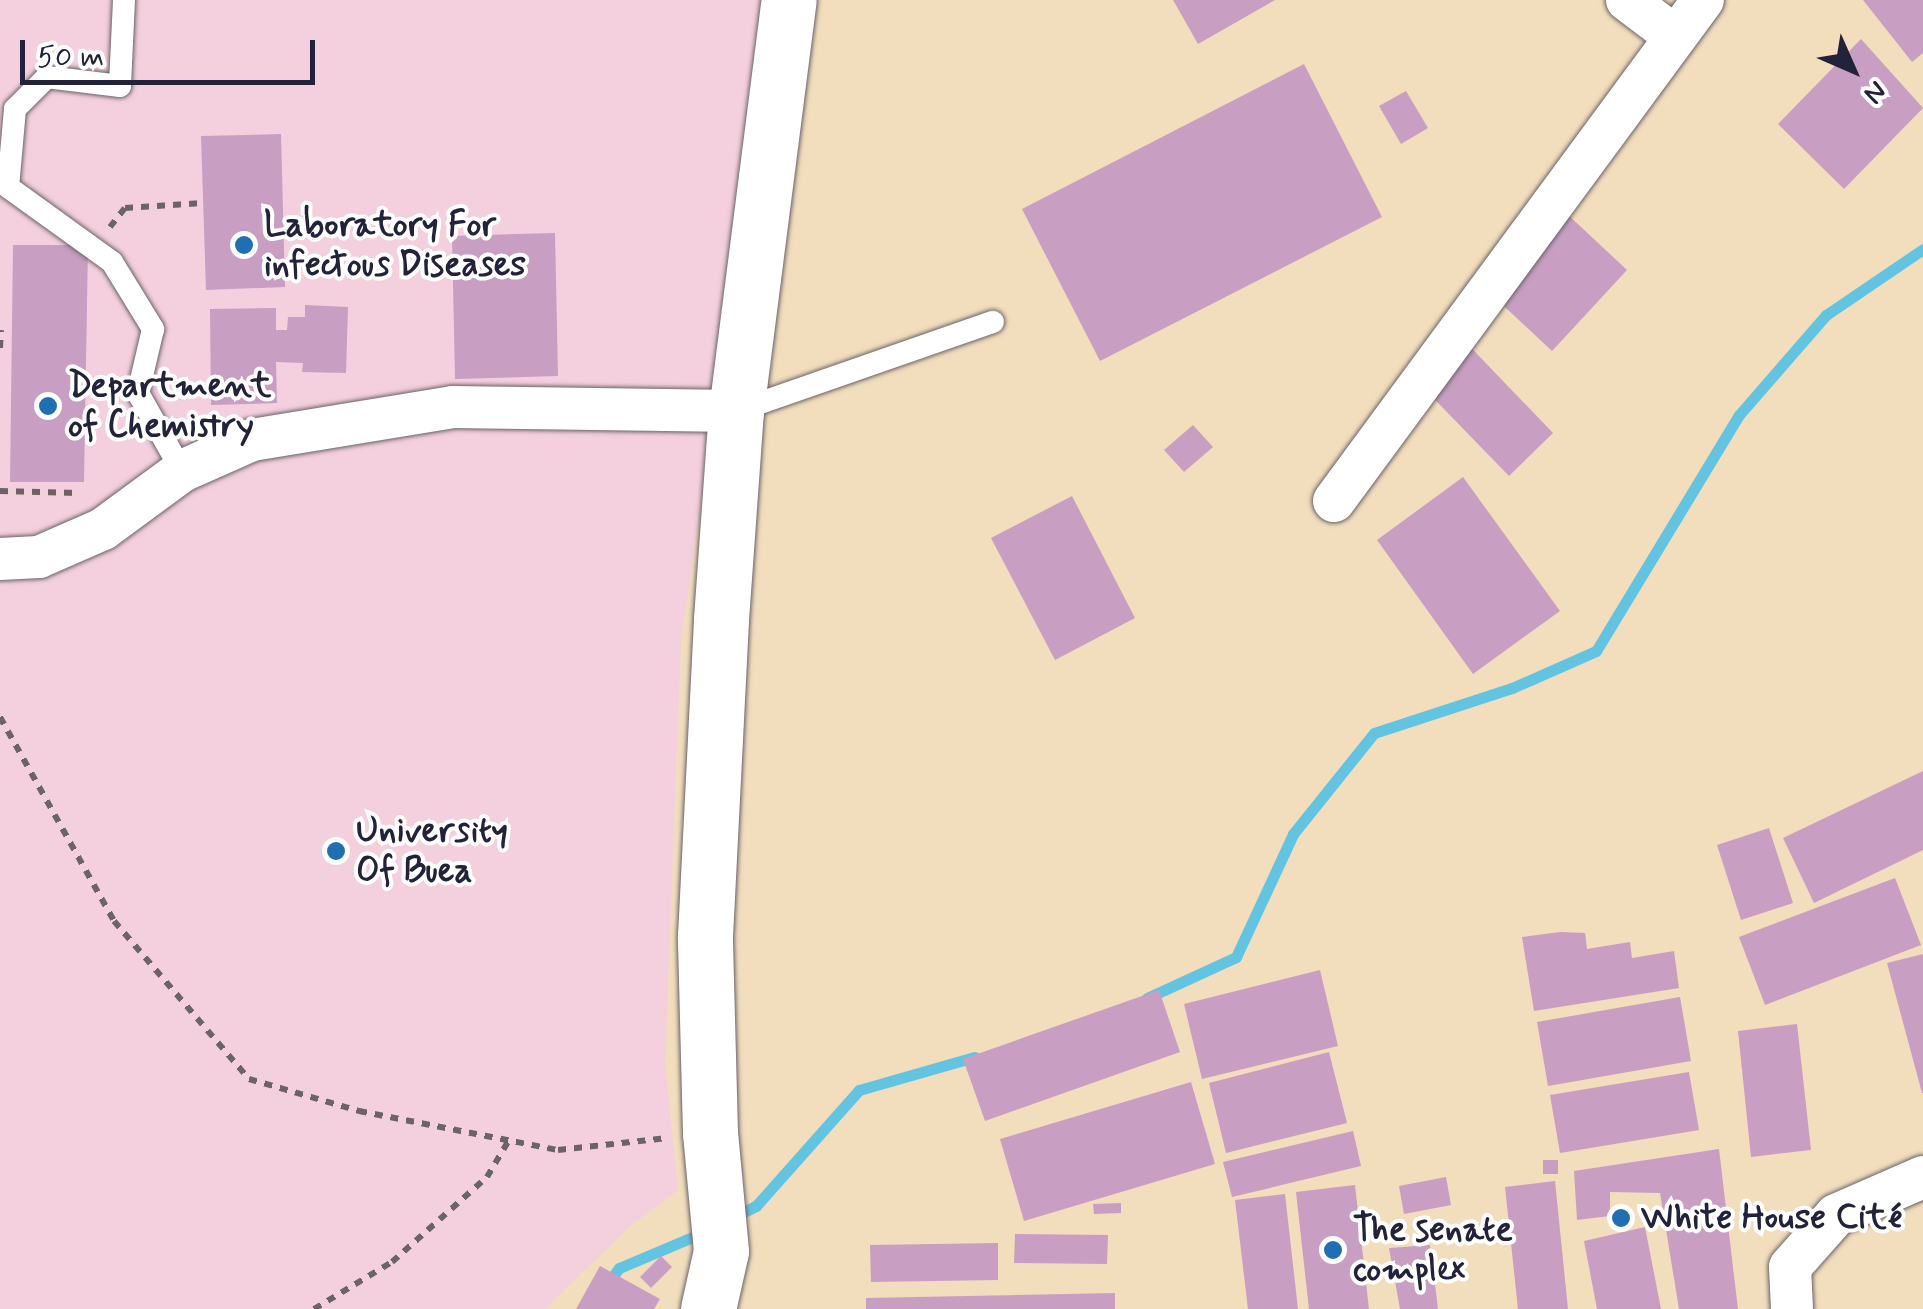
<!DOCTYPE html>
<meta charset="utf-8">
<style>
body{margin:0}
#map{position:relative;width:1923px;height:1309px;overflow:hidden;background:#f2ddbd;font-family:Mynerve,sans-serif}
div>[style]{position:absolute}
.built>*{inset:0;background:#f4cfdd}
.stream>*{height:11px;margin:-5.5px;padding:0 5.5px;transform-origin:5.5px;border-radius:5.5px;background:#63c4e1}
.building>*{inset:0;background:#c99ec3}
.path>*{height:6px;margin-top:-3px;transform-origin:0;background:repeating-linear-gradient(90deg,#6b6368 0 8px,transparent 0 16px)}
.roads{filter:drop-shadow(0 0 2px #6b6368) drop-shadow(0 0 2px #6b6368)}
.service>*{height:22px;margin:-11px;padding:0 11px;transform-origin:11px;border-radius:11px;background:#fff}
.minor>*{height:42px;margin:-21px;padding:0 21px;transform-origin:21px;border-radius:21px;background:#fff}
.tertiary>*{height:55px;margin:-27.5px;padding:0 27.5px;transform-origin:27.5px;border-radius:27.5px;background:#fff}
.dots>*{width:28px;height:28px;translate:-50% -50%;box-sizing:border-box;border:5px solid #fff;border-radius:50%}
span{translate:-50% -50%;white-space:nowrap;text-align:center;line-height:1.15;-webkit-text-stroke:8px #fff;paint-order:stroke}
.poi-label{font-size:35px;color:#22223b;font-weight:700}
.left{translate:0 -50%;text-align:left}
.north{position:absolute;left:1803px;top:20px;width:100px;height:100px;-webkit-text-stroke:8px #fff;paint-order:stroke;rotate:135deg;font-size:28px;font-weight:700;line-height:40px;text-align:center;color:#22223b}
.north::after{content:'';display:block;margin:auto;width:35px;height:45px;background:#22223b;clip-path:polygon(50% 0,100% 100%,50% 72%,0 100%)}
.scale{position:absolute;left:20px;top:40px;width:295px;height:45px;box-sizing:border-box;border:5px solid #22223b;border-top:0;padding-left:12px;font-size:30px;line-height:35px;white-space:nowrap;color:#22223b;-webkit-text-stroke:8px #fff;paint-order:stroke}
</style>
<div id="map">
<div class="built">
<div style="clip-path:polygon(0 0,761px 0,748px 188px,681px 639px,665px 1064px,678px 1190px,630px 1226px,545px 1309px,0 1309px)"></div>
</div>
<div class="stream">
<div style="left:1147px;top:998px;width:98px;rotate:-24.7deg"></div>
<div style="left:1236px;top:957px;width:136px;rotate:-65.1deg"></div>
<div style="left:1293px;top:834px;width:129px;rotate:-51.3deg"></div>
<div style="left:1374px;top:733px;width:145px;rotate:-18.1deg"></div>
<div style="left:1512px;top:688px;width:92px;rotate:-23.8deg"></div>
<div style="left:1596px;top:651px;width:276px;rotate:-58.8deg"></div>
<div style="left:1739px;top:415px;width:133px;rotate:-49deg"></div>
<div style="left:1826px;top:315px;width:117px;rotate:-34.2deg"></div>
<div style="left:732px;top:1218px;width:27px;rotate:-27deg"></div>
<div style="left:756px;top:1206px;width:155px;rotate:-48.4deg"></div>
<div style="left:859px;top:1090px;width:120px;rotate:-16deg"></div>
<div style="left:589px;top:1309px;width:51px;rotate:-53.8deg"></div>
<div style="left:619px;top:1268px;width:90px;rotate:-22.9deg"></div>
</div>
<div class="building">
<div style="clip-path:polygon(1173px 0,1275px 0,1198px 44px)"></div>
<div style="clip-path:polygon(1863px 0,1923px 0,1923px 53px,1912px 62px)"></div>
<div style="clip-path:polygon(1861px 39px,1923px 108px,1844px 189px,1778px 124px)"></div>
<div style="clip-path:polygon(1304px 64px,1382px 217px,1100px 361px,1022px 209px)"></div>
<div style="clip-path:polygon(1406px 91px,1428px 128px,1401px 144px,1379px 106px)"></div>
<div style="clip-path:polygon(281px 134px,285px 287px,206px 290px,201px 136px)"></div>
<div style="clip-path:polygon(1565px 212px,1627px 270px,1552px 351px,1490px 293px)"></div>
<div style="clip-path:polygon(555px 233px,558px 376px,455px 379px,452px 236px)"></div>
<div style="clip-path:polygon(13px 245px,88px 245px,84px 482px,10px 482px)"></div>
<div style="clip-path:polygon(305px 305px,348px 307px,346px 373px,302px 372px,303px 363px,276px 362px,277px 403px,211px 405px,210px 309px,276px 308px,276px 330px,287px 330px,288px 317px,305px 317px)"></div>
<div style="clip-path:polygon(1456px 332px,1553px 433px,1509px 476px,1411px 375px)"></div>
<div style="clip-path:polygon(1193px 425px,1213px 447px,1184px 472px,1164px 450px)"></div>
<div style="clip-path:polygon(1463px 477px,1560px 611px,1473px 674px,1377px 540px)"></div>
<div style="clip-path:polygon(1072px 496px,1135px 618px,1055px 660px,991px 538px)"></div>
<div style="clip-path:polygon(1923px 771px,1923px 850px,1814px 903px,1783px 838px)"></div>
<div style="clip-path:polygon(1769px 828px,1793px 903px,1741px 920px,1717px 845px)"></div>
<div style="clip-path:polygon(1895px 878px,1921px 945px,1765px 1005px,1739px 937px)"></div>
<div style="clip-path:polygon(1560px 932px,1585px 933px,1587px 949px,1630px 942px,1632px 958px,1674px 951px,1679px 988px,1534px 1011px,1522px 937px)"></div>
<div style="clip-path:polygon(1923px 954px,1923px 1093px,1922px 1093px,1887px 963px)"></div>
<div style="clip-path:polygon(1320px 970px,1338px 1046px,1202px 1079px,1184px 1004px)"></div>
<div style="clip-path:polygon(1159px 990px,1180px 1052px,985px 1121px,963px 1059px)"></div>
<div style="clip-path:polygon(1680px 997px,1691px 1061px,1548px 1086px,1537px 1022px)"></div>
<div style="clip-path:polygon(1797px 1024px,1811px 1150px,1751px 1157px,1738px 1031px)"></div>
<div style="clip-path:polygon(1329px 1052px,1347px 1123px,1226px 1153px,1209px 1083px)"></div>
<div style="clip-path:polygon(1689px 1072px,1699px 1130px,1560px 1153px,1550px 1095px)"></div>
<div style="clip-path:polygon(1191px 1082px,1215px 1164px,1024px 1221px,1000px 1139px)"></div>
<div style="clip-path:polygon(1353px 1131px,1361px 1166px,1232px 1197px,1223px 1162px)"></div>
<div style="clip-path:polygon(1719px 1149px,1738px 1309px,1679px 1309px,1660px 1193px,1610px 1192px,1610px 1216px,1577px 1220px,1574px 1171px)"></div>
<div style="clip-path:polygon(1543px 1160px,1558px 1160px,1558px 1174px,1543px 1174px)"></div>
<div style="clip-path:polygon(1446px 1177px,1451px 1205px,1404px 1214px,1399px 1186px)"></div>
<div style="clip-path:polygon(1555px 1181px,1568px 1309px,1518px 1309px,1505px 1187px)"></div>
<div style="clip-path:polygon(1355px 1185px,1369px 1309px,1309px 1309px,1296px 1192px)"></div>
<div style="clip-path:polygon(1285px 1194px,1298px 1309px,1248px 1309px,1235px 1200px)"></div>
<div style="clip-path:polygon(1121px 1203px,1121px 1213px,1094px 1214px,1093px 1204px)"></div>
<div style="clip-path:polygon(1645px 1227px,1661px 1309px,1597px 1309px,1584px 1241px)"></div>
<div style="clip-path:polygon(1015px 1234px,1108px 1235px,1107px 1264px,1014px 1263px)"></div>
<div style="clip-path:polygon(998px 1243px,998px 1280px,871px 1282px,870px 1245px)"></div>
<div style="clip-path:polygon(1430px 1245px,1438px 1309px,1400px 1309px,1389px 1248px)"></div>
<div style="clip-path:polygon(661px 1256px,672px 1267px,651px 1288px,640px 1277px)"></div>
<div style="clip-path:polygon(600px 1266px,660px 1299px,654px 1309px,576px 1309px)"></div>
<div style="clip-path:polygon(1115px 1293px,1115px 1309px,866px 1309px,866px 1298px)"></div>
</div>
<div class="path">
<div style="left:110px;top:227px;width:24px;rotate:-52deg"></div>
<div style="left:125px;top:208px;width:78px;rotate:-3.7deg"></div>
<div style="left:0;top:348px;width:18px;rotate:-87deg"></div>
<div style="left:0;top:491px;width:78px;rotate:1.5deg"></div>
<div style="left:0;top:717px;width:234px;rotate:60.8deg"></div>
<div style="left:114px;top:921px;width:208px;rotate:49.5deg"></div>
<div style="left:249px;top:1079px;width:115px;rotate:16.2deg"></div>
<div style="left:359px;top:1111px;width:203px;rotate:11.1deg"></div>
<div style="left:558px;top:1150px;width:110px;rotate:-6.3deg"></div>
<div style="left:314px;top:1309px;width:91px;rotate:-31.1deg"></div>
<div style="left:392px;top:1262px;width:127px;rotate:-41.8deg"></div>
<div style="left:487px;top:1177px;width:43px;rotate:-59.3deg"></div>
</div>
<div class="roads">
<div class="service">
<div style="left:124px;top:0;width:86px;rotate:92.7deg"></div>
<div style="left:120px;top:86px;width:74px;rotate:-173deg"></div>
<div style="left:47px;top:77px;width:45px;rotate:135deg"></div>
<div style="left:15px;top:109px;width:78px;rotate:95.1deg"></div>
<div style="left:8px;top:187px;width:128px;rotate:35.8deg"></div>
<div style="left:112px;top:262px;width:79px;rotate:58.5deg"></div>
<div style="left:153px;top:329px;width:66px;rotate:103.2deg"></div>
<div style="left:138px;top:393px;width:90px;rotate:60.6deg"></div>
<div style="left:737px;top:411px;width:271px;rotate:-19.2deg"></div>
</div>
<div class="minor">
<div style="left:1627px;top:0;width:61px;rotate:37.1deg"></div>
<div style="left:1334px;top:501px;width:622px;rotate:-53.63deg"></div>
<div style="left:0;top:559px;width:39px;rotate:-3deg"></div>
<div style="left:39px;top:557px;width:70px;rotate:-23.6deg"></div>
<div style="left:103px;top:529px;width:98px;rotate:-36.3deg"></div>
<div style="left:182px;top:471px;width:77px;rotate:-23.9deg"></div>
<div style="left:252px;top:440px;width:204px;rotate:-9.3deg"></div>
<div style="left:453px;top:407px;width:283px;rotate:0.8deg"></div>
<div style="left:1792px;top:1309px;width:42px;rotate:-92.7deg"></div>
<div style="left:1790px;top:1267px;width:69px;rotate:-48.5deg"></div>
<div style="left:1836px;top:1215px;width:95px;rotate:-23.6deg"></div>
</div>
<div class="tertiary">
<div style="left:708px;top:1309px;width:59px;rotate:-77.4deg"></div>
<div style="left:721px;top:1251px;width:119px;rotate:-95.3deg"></div>
<div style="left:710px;top:1133px;width:197px;rotate:-91.5deg"></div>
<div style="left:705px;top:936px;width:317px;rotate:-87.1deg"></div>
<div style="left:721px;top:619px;width:209px;rotate:-85.9deg"></div>
<div style="left:736px;top:411px;width:414px;rotate:-82.7deg"></div>
</div>
</div>
<div class="dots">
<div style="left:244px;top:245px;background:#1f6fb2"></div>
<div style="left:48px;top:406px;background:#1f6fb2"></div>
<div style="left:336px;top:851px;background:#1f6fb2"></div>
<div style="left:1621px;top:1218px;background:#1f6fb2"></div>
<div style="left:1333px;top:1250px;background:#1f6fb2"></div>
</div>
<div class="poi-label">
<span class="left" style="left:264px;top:245px">Laboratory For<br>infectous Diseases</span>
<span class="left" style="left:68px;top:406px">Department<br>of Chemistry</span>
<span class="left" style="left:356px;top:851px">University<br>Of Buea</span>
<span class="left" style="left:1641px;top:1218px">White House Cité</span>
<span class="left" style="left:1353px;top:1250px">The senate<br>complex</span>
</div>
<div class="north">N</div>
<div class="scale">50 m</div>
</div>
